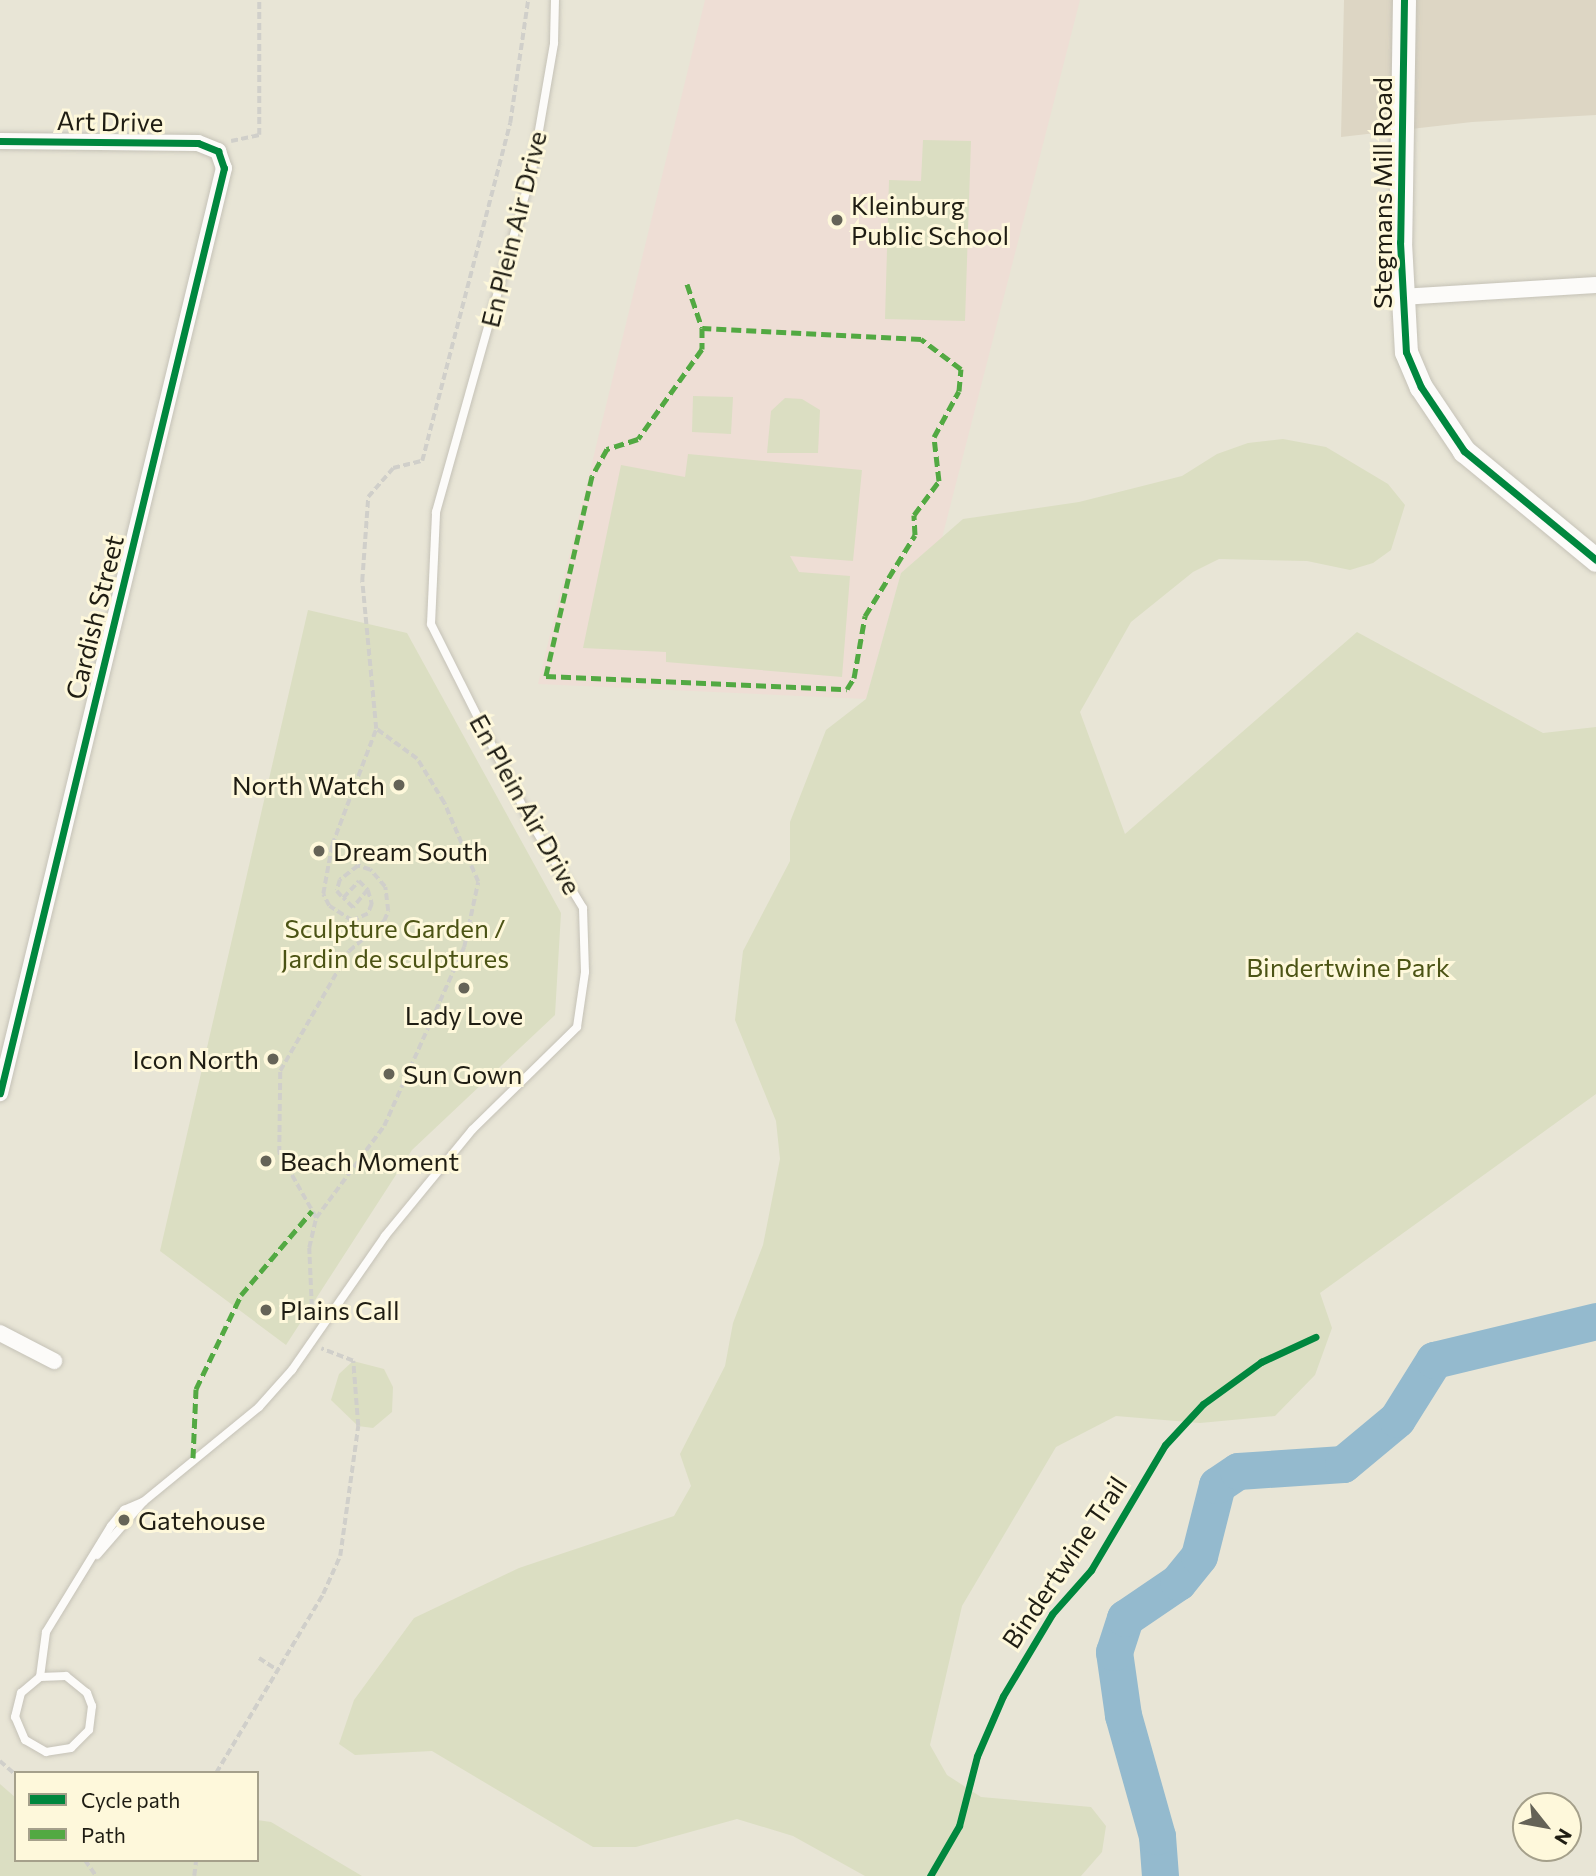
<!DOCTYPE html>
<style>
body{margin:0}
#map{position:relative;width:1596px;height:1876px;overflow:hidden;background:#e8e5d6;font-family:Commissioner,sans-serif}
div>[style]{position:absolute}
.commercial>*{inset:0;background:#ddd6c4}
.education>*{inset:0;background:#eeded5}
.green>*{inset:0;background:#dbdec2}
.river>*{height:37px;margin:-18.5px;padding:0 18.5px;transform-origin:18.5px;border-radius:18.5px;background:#94bace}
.path>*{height:3.5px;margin-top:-1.75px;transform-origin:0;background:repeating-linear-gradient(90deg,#d0cfca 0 7px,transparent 0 10.5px)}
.roads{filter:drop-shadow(0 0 2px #c5c2b7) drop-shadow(0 0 2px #c5c2b7)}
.lane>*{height:8px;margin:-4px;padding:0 4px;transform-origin:4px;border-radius:4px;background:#fcfbf9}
.street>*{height:16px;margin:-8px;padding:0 8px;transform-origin:8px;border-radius:8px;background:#fcfbf9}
.secondary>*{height:23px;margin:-11.5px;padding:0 11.5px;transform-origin:11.5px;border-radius:11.5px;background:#fcfbf9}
.quiet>*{height:5px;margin-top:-2.5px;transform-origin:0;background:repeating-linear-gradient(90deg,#52a942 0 10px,transparent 0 15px)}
.cycleway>*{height:7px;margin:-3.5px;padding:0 3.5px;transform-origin:3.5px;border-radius:3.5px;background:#00873e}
.dots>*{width:19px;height:19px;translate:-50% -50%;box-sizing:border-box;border:4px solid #fef8db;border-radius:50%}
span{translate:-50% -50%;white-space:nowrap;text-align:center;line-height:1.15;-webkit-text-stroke:6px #fef8db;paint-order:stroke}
.street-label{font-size:26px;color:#1f1d13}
.poi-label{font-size:26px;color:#1f1d13}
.left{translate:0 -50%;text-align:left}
.right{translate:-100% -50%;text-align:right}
.park-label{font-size:26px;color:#4c5415}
.legend{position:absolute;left:14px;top:1771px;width:245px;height:91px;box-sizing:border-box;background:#fef8db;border:2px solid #a5a08b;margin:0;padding:9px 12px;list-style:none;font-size:21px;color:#1f1d13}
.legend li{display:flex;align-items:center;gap:14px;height:35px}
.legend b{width:35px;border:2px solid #a5a08b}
.north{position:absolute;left:1512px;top:1792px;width:70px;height:70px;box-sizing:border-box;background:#fef8db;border:2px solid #a5a08b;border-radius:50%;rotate:121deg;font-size:19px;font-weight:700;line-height:28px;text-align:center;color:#1f1d13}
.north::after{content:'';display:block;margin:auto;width:24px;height:32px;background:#656357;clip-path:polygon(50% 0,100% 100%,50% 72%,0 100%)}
</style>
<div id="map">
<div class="commercial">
<div style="clip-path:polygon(1344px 0,1596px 0,1596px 115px,1472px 122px,1341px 137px)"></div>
</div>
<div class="education">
<div style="clip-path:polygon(705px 0,1080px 0,942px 538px,901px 573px,866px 699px,538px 684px)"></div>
</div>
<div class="green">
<div style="clip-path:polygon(923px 140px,971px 141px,965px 321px,885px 319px,889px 180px,921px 181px)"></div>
<div style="clip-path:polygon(693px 396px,733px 397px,731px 434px,692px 432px)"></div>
<div style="clip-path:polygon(785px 398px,802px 399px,820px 410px,818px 453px,767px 453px,771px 411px)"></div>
<div style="clip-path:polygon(1283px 439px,1326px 447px,1388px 484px,1405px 505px,1391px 550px,1373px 563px,1350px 570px,1307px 561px,1219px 559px,1193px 572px,1131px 622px,1080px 712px,1125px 834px,1357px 632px,1543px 733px,1596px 727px,1596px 1094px,1320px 1293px,1332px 1328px,1315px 1375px,1275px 1416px,1200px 1423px,1116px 1416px,1056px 1447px,962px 1606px,930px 1745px,947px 1775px,981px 1797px,1091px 1807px,1106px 1826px,1102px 1852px,1081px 1876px,865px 1876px,793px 1836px,737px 1819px,636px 1847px,593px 1847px,432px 1751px,355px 1755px,339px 1744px,354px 1700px,414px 1618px,519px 1568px,674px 1516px,691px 1486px,680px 1454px,725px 1366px,733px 1323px,763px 1245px,780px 1159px,776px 1121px,735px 1020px,743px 951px,790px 861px,790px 822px,826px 730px,866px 699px,901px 573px,963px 519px,1079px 502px,1182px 476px,1217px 454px,1248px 443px)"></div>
<div style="clip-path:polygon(688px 454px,862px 470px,853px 561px,790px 556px,799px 572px,850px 576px,842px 677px,666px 662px,666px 652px,583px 648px,621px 465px,685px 477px)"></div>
<div style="clip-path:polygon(308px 610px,407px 633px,561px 913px,555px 1015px,412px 1150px,286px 1345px,160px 1251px)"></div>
<div style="clip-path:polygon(353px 1361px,384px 1369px,393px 1387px,392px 1412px,373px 1428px,358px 1426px,331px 1400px,339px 1374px)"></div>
<div style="clip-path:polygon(0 1784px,16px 1798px,16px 1860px,257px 1860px,257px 1820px,271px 1822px,362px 1876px,0 1876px)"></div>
</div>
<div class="river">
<div style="left:1160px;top:1876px;width:40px;rotate:-94.3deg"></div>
<div style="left:1157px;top:1836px;width:126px;rotate:-105.7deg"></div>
<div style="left:1123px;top:1715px;width:64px;rotate:-98.1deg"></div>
<div style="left:1114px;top:1652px;width:36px;rotate:-72deg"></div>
<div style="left:1125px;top:1618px;width:64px;rotate:-34.2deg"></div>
<div style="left:1178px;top:1582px;width:33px;rotate:-51deg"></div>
<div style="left:1199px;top:1556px;width:73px;rotate:-75.8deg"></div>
<div style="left:1217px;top:1485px;width:25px;rotate:-34deg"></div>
<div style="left:1238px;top:1471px;width:105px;rotate:-3.8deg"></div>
<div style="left:1343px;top:1464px;width:70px;rotate:-39.8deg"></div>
<div style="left:1397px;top:1419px;width:70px;rotate:-57.9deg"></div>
<div style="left:1434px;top:1360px;width:167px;rotate:-13.5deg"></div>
</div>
<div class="path">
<div style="left:231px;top:141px;width:29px;rotate:-12deg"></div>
<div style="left:259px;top:135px;width:135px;rotate:-90deg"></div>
<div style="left:368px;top:890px;width:23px;rotate:130deg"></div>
<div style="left:353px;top:908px;width:14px;rotate:-135deg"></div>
<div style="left:343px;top:898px;width:23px;rotate:-47deg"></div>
<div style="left:359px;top:881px;width:13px;rotate:45deg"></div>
<div style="left:368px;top:890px;width:15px;rotate:74deg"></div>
<div style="left:372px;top:904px;width:11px;rotate:112deg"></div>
<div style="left:368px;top:914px;width:17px;rotate:156deg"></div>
<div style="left:352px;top:921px;width:27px;rotate:-147deg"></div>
<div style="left:329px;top:906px;width:13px;rotate:-117deg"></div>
<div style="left:323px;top:894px;width:50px;rotate:-79.6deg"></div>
<div style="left:332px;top:845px;width:124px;rotate:-69.2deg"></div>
<div style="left:316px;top:1218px;width:75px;rotate:-119.6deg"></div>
<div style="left:279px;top:1153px;width:82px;rotate:-89.3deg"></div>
<div style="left:280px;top:1071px;width:138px;rotate:-60.1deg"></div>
<div style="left:349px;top:951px;width:46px;rotate:-40.6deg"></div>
<div style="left:384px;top:921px;width:11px;rotate:-68deg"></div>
<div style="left:388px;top:911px;width:24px;rotate:-97deg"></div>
<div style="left:385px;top:887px;width:23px;rotate:-131deg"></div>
<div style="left:370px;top:870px;width:13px;rotate:-162deg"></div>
<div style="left:358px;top:866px;width:23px;rotate:142deg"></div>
<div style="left:340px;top:880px;width:11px;rotate:105deg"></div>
<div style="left:337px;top:891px;width:9px;rotate:49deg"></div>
<div style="left:312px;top:1317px;width:69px;rotate:-92.5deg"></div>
<div style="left:309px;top:1248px;width:31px;rotate:-77deg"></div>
<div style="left:316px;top:1218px;width:114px;rotate:-53.5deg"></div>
<div style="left:384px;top:1126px;width:196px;rotate:-65.9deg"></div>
<div style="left:464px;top:947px;width:66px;rotate:-77.8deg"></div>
<div style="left:478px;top:882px;width:86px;rotate:-113.3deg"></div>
<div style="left:444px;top:803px;width:52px;rotate:-121.5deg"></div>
<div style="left:417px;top:759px;width:51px;rotate:-143.8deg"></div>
<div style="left:376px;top:729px;width:149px;rotate:-95.4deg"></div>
<div style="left:362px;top:581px;width:84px;rotate:-85.9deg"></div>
<div style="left:368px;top:497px;width:38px;rotate:-49deg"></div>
<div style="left:393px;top:468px;width:30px;rotate:-14deg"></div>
<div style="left:422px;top:461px;width:349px;rotate:-75.4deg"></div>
<div style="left:510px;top:123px;width:124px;rotate:-81.7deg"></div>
<div style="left:259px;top:1658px;width:20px;rotate:33deg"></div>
<div style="left:0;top:1761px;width:21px;rotate:41deg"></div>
<div style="left:216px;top:1773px;width:209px;rotate:-59.1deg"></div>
<div style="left:323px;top:1594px;width:42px;rotate:-65.9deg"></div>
<div style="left:340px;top:1556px;width:131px;rotate:-82.1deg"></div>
<div style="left:358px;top:1426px;width:65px;rotate:-94.4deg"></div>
<div style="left:353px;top:1361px;width:34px;rotate:-159deg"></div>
<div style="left:85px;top:1860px;width:19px;rotate:55deg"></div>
<div style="left:194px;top:1876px;width:16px;rotate:-83deg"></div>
</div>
<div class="roads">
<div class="lane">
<div style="left:97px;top:1555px;width:70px;rotate:-49deg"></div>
<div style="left:143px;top:1502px;width:150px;rotate:-39.3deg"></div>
<div style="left:259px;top:1407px;width:50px;rotate:-48.3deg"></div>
<div style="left:292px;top:1370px;width:163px;rotate:-55.2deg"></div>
<div style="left:385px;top:1236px;width:137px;rotate:-50.6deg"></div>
<div style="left:472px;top:1130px;width:147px;rotate:-44.4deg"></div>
<div style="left:577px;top:1027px;width:56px;rotate:-81.7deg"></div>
<div style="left:585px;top:972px;width:64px;rotate:-91.8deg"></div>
<div style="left:583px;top:908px;width:102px;rotate:-121.3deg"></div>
<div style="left:530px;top:821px;width:220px;rotate:-116.7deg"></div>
<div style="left:431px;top:624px;width:112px;rotate:-87.4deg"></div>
<div style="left:436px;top:512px;width:354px;rotate:-74.3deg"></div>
<div style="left:532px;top:171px;width:130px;rotate:-80.2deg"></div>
<div style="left:554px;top:43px;width:43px;rotate:-88.7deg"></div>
<div style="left:40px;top:1677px;width:26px;rotate:-2deg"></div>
<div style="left:66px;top:1676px;width:27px;rotate:39deg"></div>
<div style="left:87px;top:1693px;width:14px;rotate:69deg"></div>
<div style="left:92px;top:1706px;width:24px;rotate:97deg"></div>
<div style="left:89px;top:1730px;width:25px;rotate:135deg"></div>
<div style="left:71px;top:1748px;width:25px;rotate:171deg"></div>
<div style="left:46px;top:1752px;width:24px;rotate:-150deg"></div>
<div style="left:25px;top:1740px;width:25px;rotate:-113deg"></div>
<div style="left:15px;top:1717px;width:25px;rotate:-76deg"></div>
<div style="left:21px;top:1693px;width:25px;rotate:-40deg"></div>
<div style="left:40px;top:1677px;width:45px;rotate:-82.4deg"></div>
<div style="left:46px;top:1632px;width:124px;rotate:-58.5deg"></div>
<div style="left:111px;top:1526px;width:21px;rotate:-51deg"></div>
<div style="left:124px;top:1510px;width:21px;rotate:-23deg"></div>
</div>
<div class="street">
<div style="left:0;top:141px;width:198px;rotate:0.6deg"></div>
<div style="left:198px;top:143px;width:22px;rotate:22deg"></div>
<div style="left:218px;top:151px;width:18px;rotate:71deg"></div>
<div style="left:224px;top:168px;width:952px;rotate:103.61deg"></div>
<div style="left:1401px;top:297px;width:195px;rotate:-3.5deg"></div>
<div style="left:0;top:1333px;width:61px;rotate:27.4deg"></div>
</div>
<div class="secondary">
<div style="left:1404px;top:0;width:242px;rotate:90.9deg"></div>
<div style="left:1400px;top:242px;width:110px;rotate:86.9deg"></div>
<div style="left:1406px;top:352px;width:38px;rotate:67deg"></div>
<div style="left:1421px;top:387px;width:77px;rotate:56.1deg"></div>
<div style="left:1464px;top:451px;width:171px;rotate:39.5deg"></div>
</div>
</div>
<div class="quiet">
<div style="left:687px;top:284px;width:46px;rotate:71.2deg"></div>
<div style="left:702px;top:328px;width:21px;rotate:90deg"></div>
<div style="left:702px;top:349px;width:110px;rotate:125.4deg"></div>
<div style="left:638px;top:439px;width:33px;rotate:162deg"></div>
<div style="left:607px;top:449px;width:31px;rotate:119deg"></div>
<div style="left:592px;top:476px;width:205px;rotate:103deg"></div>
<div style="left:546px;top:676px;width:301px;rotate:2.5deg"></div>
<div style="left:847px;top:689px;width:13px;rotate:-58deg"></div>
<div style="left:854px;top:678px;width:63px;rotate:-79.9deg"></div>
<div style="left:865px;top:616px;width:95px;rotate:-58.3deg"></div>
<div style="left:915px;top:535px;width:20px;rotate:-93deg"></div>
<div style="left:914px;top:515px;width:42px;rotate:-53.7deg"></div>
<div style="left:939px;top:481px;width:44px;rotate:-96.5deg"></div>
<div style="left:934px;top:437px;width:52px;rotate:-61.5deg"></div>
<div style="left:959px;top:391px;width:22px;rotate:-85deg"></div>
<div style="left:961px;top:369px;width:50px;rotate:-143.1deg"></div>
<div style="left:921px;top:339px;width:219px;rotate:-177.1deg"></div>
<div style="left:193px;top:1458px;width:69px;rotate:-87.5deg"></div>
<div style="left:196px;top:1389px;width:104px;rotate:-64.4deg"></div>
<div style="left:241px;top:1295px;width:110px;rotate:-49.8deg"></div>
</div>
<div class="cycleway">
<div style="left:1404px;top:0;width:242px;rotate:90.9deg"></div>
<div style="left:1400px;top:242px;width:110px;rotate:86.9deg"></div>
<div style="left:1406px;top:352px;width:38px;rotate:67deg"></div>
<div style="left:1421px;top:387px;width:77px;rotate:56.1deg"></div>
<div style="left:1464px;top:451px;width:171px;rotate:39.5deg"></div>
<div style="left:0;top:141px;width:198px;rotate:0.6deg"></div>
<div style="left:198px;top:143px;width:22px;rotate:22deg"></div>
<div style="left:218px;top:151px;width:18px;rotate:71deg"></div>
<div style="left:224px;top:168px;width:952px;rotate:103.61deg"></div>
<div style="left:930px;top:1876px;width:58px;rotate:-59.9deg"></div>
<div style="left:959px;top:1826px;width:72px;rotate:-75.6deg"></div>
<div style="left:977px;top:1756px;width:65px;rotate:-66.6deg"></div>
<div style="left:1003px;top:1696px;width:96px;rotate:-59.1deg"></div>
<div style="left:1052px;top:1614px;width:59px;rotate:-48.4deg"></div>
<div style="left:1091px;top:1570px;width:145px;rotate:-59.4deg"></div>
<div style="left:1165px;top:1445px;width:56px;rotate:-47.2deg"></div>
<div style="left:1203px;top:1404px;width:72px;rotate:-35.9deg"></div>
<div style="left:1261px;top:1362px;width:60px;rotate:-24.8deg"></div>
</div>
<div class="dots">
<div style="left:837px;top:220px;background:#656357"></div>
<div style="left:399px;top:785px;background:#656357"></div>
<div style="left:319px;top:851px;background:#656357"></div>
<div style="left:464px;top:988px;background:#656357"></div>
<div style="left:273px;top:1059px;background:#656357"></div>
<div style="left:389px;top:1074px;background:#656357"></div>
<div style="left:266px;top:1161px;background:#656357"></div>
<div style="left:266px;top:1310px;background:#656357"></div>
<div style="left:124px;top:1520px;background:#656357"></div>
</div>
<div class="street-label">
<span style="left:110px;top:121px;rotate:1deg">Art Drive</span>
<span style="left:1382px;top:193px;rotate:-90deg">Stegmans Mill Road</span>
<span style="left:513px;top:229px;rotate:-76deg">En Plein Air Drive</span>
<span style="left:94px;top:617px;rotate:-76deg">Cardish Street</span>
<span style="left:526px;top:804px;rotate:61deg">En Plein Air Drive</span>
<span style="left:1064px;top:1562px;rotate:-56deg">Bindertwine Trail</span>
</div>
<div class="poi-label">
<span class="left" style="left:851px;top:220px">Kleinburg<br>Public School</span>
<span class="right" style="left:385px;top:785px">North Watch</span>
<span class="left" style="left:333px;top:851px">Dream South</span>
<span style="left:464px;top:1015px">Lady Love</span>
<span class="right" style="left:259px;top:1059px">Icon North</span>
<span class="left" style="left:403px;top:1074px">Sun Gown</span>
<span class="left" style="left:280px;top:1161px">Beach Moment</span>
<span class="left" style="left:280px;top:1310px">Plains Call</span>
<span class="left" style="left:138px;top:1520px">Gatehouse</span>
</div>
<div class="park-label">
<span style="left:395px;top:943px">Sculpture Garden /<br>Jardin de sculptures</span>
<span style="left:1348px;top:967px">Bindertwine Park</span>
</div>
<ul class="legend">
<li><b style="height:9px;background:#00873e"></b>Cycle path</li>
<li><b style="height:9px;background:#52a942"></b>Path</li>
</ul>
<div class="north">N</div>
</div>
